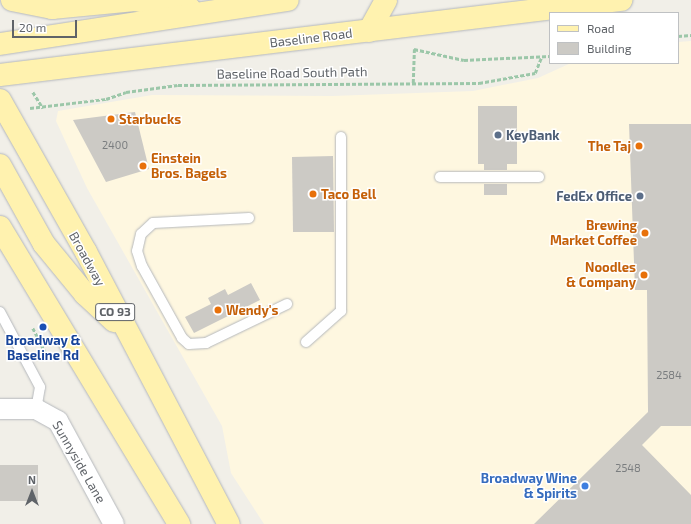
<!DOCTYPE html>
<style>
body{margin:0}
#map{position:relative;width:691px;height:524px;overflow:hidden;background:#f1efe8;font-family:"Exo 2",sans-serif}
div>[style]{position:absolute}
.commercial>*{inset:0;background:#fef7e0}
.building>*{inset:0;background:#cccac5}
.path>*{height:2.5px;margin-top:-1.25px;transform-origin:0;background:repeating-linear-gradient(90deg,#9cc7a9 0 4px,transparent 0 6px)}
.roads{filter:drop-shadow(0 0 1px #b5b8bc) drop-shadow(0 0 1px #b5b8bc)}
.lane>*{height:10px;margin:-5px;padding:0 5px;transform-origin:5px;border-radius:5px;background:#fff}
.street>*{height:20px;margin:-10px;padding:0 10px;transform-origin:10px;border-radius:10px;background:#fff}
.primary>*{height:22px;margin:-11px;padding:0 11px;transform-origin:11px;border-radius:11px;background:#fff2af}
.dots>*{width:11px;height:11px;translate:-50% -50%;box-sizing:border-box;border:2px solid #fff;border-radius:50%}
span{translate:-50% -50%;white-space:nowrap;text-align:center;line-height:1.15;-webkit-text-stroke:3px #fff;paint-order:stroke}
.number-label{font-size:11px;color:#7a7d7f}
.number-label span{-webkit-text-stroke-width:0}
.shield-label span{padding:1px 3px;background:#fff;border:1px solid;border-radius:3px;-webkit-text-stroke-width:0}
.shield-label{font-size:12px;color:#5f6368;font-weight:700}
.street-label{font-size:13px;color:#5f6368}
.food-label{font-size:13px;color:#c56008;font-weight:700}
.left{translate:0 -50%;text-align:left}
.right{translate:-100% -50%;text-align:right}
.service-label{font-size:13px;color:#4e5e75;font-weight:700}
.transit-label{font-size:13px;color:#164399;font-weight:700}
.shop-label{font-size:13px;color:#366cbe;font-weight:700}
.legend{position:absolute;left:549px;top:12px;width:130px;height:52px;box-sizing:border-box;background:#fff;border:1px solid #bfc1c3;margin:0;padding:5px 7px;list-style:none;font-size:12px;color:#5f6368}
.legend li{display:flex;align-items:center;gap:8px;height:20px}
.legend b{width:20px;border:1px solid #bfc1c3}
.north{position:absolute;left:12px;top:472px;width:40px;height:40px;-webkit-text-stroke:3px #fff;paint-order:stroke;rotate:0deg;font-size:11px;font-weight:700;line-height:16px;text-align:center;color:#5f6368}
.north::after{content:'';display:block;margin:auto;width:14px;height:18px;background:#5f6368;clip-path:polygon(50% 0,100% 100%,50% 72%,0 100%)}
.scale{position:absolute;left:12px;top:20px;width:65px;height:18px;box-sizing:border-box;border:2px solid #5f6368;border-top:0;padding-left:5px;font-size:12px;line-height:14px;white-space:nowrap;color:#5f6368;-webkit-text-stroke:3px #fff;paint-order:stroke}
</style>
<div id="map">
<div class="commercial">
<div style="clip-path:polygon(691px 41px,691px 524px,264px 524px,231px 473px,222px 426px,87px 188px,56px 121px,58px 111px,152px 95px,332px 96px,473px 91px,538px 78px,571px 63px,678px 63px,678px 42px)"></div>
</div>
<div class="building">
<div style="clip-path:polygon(478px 106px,517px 106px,517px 164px,507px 164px,507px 170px,484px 170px,484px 164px,478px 164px)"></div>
<div style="clip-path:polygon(135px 112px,149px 169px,106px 182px,73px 120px)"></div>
<div style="clip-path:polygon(629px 124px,691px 124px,691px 426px,661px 426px,642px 445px,691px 495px,691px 524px,534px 524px,648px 412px,647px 290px,635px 290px)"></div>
<div style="clip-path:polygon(333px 156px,334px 232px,293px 232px,292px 157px)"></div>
<div style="clip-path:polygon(484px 184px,507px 184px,507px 195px,484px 195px)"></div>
<div style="clip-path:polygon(251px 283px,260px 300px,194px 333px,185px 317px,211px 304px,208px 298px,225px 289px,228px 295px)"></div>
<div style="clip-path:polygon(0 465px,38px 465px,38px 501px,0 501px)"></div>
</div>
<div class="path">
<div style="left:678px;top:36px;width:13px;rotate:-4deg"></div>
<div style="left:413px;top:83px;width:34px;rotate:-88deg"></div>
<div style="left:414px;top:49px;width:51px;rotate:12.4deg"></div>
<div style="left:464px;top:60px;width:86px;rotate:-2.7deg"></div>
<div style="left:33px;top:92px;width:19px;rotate:58deg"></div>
<div style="left:30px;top:108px;width:77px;rotate:-6.8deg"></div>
<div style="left:106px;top:99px;width:21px;rotate:-19deg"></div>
<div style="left:126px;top:92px;width:52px;rotate:-7.7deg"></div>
<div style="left:178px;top:85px;width:301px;rotate:-0.4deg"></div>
<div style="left:479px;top:83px;width:57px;rotate:-10.1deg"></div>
<div style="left:535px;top:73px;width:16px;rotate:-68deg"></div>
<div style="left:33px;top:328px;width:31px;rotate:63deg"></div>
<div style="left:47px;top:356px;width:6px;rotate:149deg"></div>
</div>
<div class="roads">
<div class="lane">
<div style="left:440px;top:177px;width:99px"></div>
<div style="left:249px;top:218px;width:96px;rotate:177deg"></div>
<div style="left:153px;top:223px;width:16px;rotate:137deg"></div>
<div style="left:141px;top:234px;width:17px;rotate:103deg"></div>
<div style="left:137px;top:251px;width:16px;rotate:72deg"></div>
<div style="left:142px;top:266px;width:82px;rotate:60.9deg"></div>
<div style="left:182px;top:338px;width:9px;rotate:41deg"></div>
<div style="left:189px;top:344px;width:17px;rotate:-3deg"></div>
<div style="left:206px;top:343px;width:90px;rotate:-25.7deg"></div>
<div style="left:0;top:312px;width:85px;rotate:61.9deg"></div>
<div style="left:40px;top:387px;width:22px;rotate:100deg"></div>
<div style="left:306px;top:342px;width:47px;rotate:-41.5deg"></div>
<div style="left:341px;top:311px;width:174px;rotate:-90deg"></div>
</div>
<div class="street">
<div style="left:0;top:409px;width:36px"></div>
<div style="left:36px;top:409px;width:25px;rotate:29deg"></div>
<div style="left:58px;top:421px;width:117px;rotate:61.5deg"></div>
</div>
<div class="primary">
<div style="left:12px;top:0;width:41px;rotate:11.3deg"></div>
<div style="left:52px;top:8px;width:83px;rotate:-5.5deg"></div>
<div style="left:135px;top:0;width:55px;rotate:8.4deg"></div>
<div style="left:369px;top:31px;width:35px;rotate:-61deg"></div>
<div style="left:0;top:44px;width:291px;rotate:-8.7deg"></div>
<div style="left:0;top:75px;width:626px;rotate:-6.89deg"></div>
<div style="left:0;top:100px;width:175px;rotate:60.5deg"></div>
<div style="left:86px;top:252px;width:307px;rotate:62.3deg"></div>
<div style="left:0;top:165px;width:90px;rotate:60.9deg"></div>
<div style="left:44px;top:244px;width:65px;rotate:50.6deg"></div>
<div style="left:85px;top:294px;width:40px;rotate:43deg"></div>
<div style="left:0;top:227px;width:347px;rotate:58.9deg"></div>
</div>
</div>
<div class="dots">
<div style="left:111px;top:119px;background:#e8710a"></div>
<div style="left:498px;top:135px;background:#5c6f8a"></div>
<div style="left:639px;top:146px;background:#e8710a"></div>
<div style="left:143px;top:166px;background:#e8710a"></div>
<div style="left:313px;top:194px;background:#e8710a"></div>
<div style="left:640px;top:196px;background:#5c6f8a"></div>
<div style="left:645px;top:233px;background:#e8710a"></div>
<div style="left:644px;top:275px;background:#e8710a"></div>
<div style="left:218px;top:310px;background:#e8710a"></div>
<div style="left:43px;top:327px;background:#1a4fb4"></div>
<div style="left:585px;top:486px;background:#3f7fe0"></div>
</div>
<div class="number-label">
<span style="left:115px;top:145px">2400</span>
<span style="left:669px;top:375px">2584</span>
<span style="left:628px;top:468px">2548</span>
</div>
<div class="shield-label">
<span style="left:115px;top:312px">CO 93</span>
</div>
<div class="street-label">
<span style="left:311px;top:38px;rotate:-7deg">Baseline Road</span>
<span style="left:292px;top:73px;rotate:-1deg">Baseline Road South Path</span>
<span style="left:87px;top:259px;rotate:61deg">Broadway</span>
<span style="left:79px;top:462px;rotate:60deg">Sunnyside Lane</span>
</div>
<div class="food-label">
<span class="left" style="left:119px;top:119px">Starbucks</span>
<span class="right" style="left:631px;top:146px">The Taj</span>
<span class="left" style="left:151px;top:166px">Einstein<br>Bros. Bagels</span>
<span class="left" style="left:321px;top:194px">Taco Bell</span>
<span class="right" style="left:637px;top:233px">Brewing<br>Market Coffee</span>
<span class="right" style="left:636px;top:275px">Noodles<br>&amp; Company</span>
<span class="left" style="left:226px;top:310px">Wendy's</span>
</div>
<div class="service-label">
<span class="left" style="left:506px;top:135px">KeyBank</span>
<span class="right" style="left:632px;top:196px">FedEx Office</span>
</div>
<div class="transit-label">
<span style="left:43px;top:348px">Broadway &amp;<br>Baseline Rd</span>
</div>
<div class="shop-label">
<span class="right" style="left:577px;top:486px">Broadway Wine<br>&amp; Spirits</span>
</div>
<ul class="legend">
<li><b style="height:5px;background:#fff2af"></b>Road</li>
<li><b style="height:11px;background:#cccac5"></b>Building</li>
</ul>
<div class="north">N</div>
<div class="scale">20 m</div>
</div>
